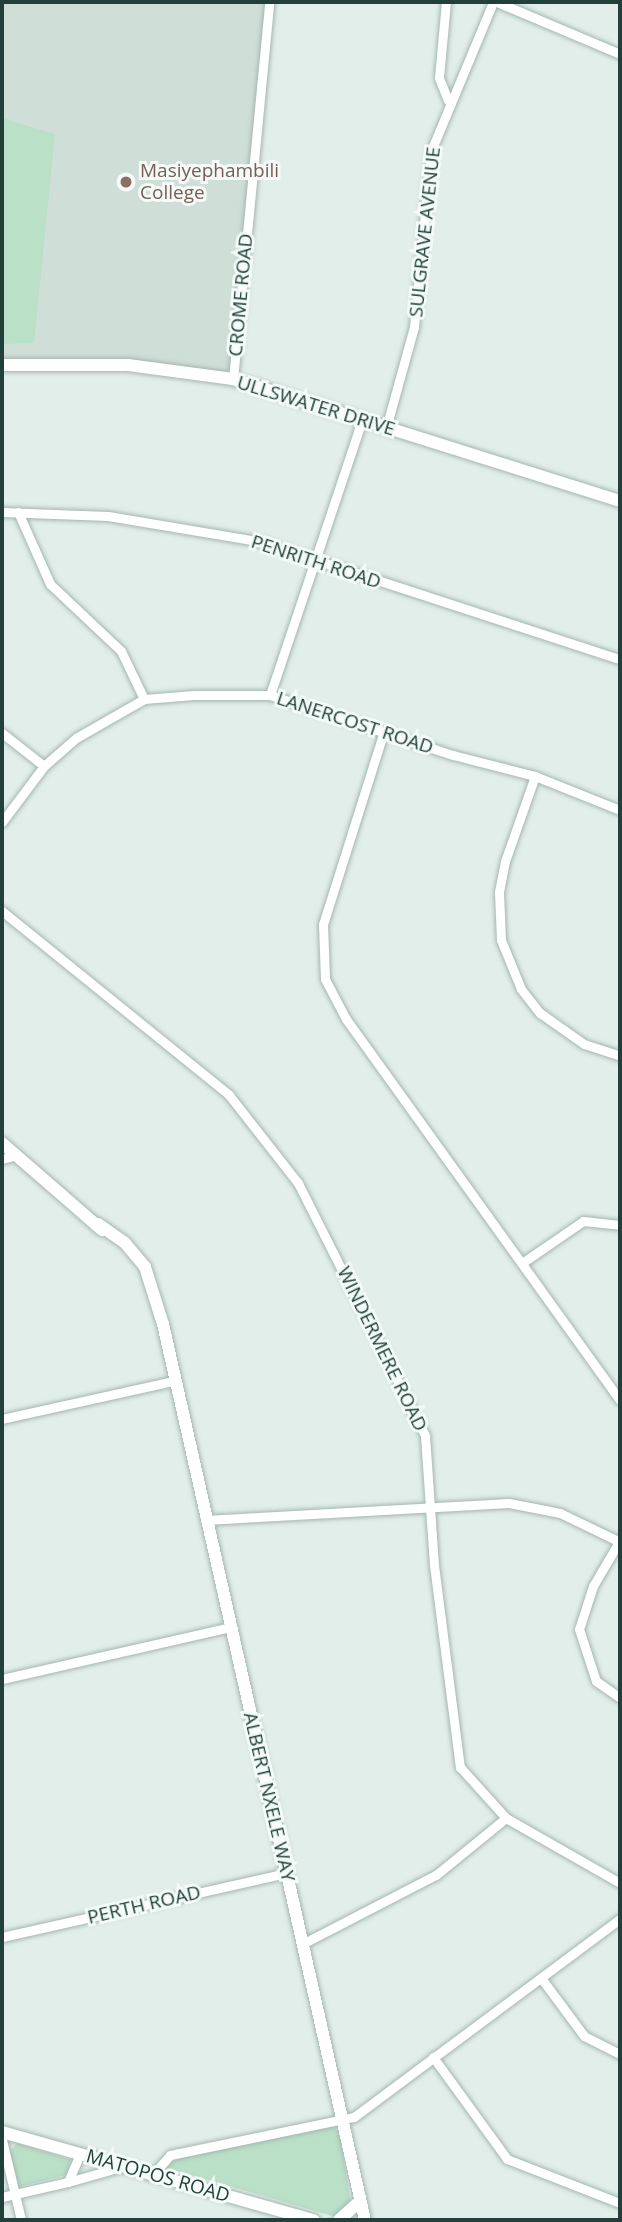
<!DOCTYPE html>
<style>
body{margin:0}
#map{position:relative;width:622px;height:2222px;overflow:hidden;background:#e2eee9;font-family:"Open Sans",sans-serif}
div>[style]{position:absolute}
.built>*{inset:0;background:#d0ded8}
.green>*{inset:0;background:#bae0c7}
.roads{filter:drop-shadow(0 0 2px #a4b6b1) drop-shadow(0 0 2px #a4b6b1)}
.street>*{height:9px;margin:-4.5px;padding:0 4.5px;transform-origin:4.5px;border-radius:4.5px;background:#fff}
.secondary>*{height:12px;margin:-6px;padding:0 6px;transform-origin:6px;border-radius:6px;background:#fff}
.dots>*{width:19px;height:19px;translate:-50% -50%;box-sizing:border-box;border:4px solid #f3faf7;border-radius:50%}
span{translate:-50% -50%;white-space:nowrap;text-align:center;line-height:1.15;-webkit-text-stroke:6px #f3faf7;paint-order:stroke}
.education-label{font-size:19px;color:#785e54}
.left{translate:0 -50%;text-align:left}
.street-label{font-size:19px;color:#21403a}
.frame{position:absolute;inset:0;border:4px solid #21403a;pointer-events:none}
</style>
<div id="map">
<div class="built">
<div style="clip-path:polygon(2px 2px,266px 2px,231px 377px,2px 362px)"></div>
</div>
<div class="green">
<div style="clip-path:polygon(2px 118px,55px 134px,34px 343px,2px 344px)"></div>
<div style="clip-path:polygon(333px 2126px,340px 2135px,351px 2204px,336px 2217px,167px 2168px,173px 2160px)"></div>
<div style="clip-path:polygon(17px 2143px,71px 2160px,66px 2175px,18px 2187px,10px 2151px)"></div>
</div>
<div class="roads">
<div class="street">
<div style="left:446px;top:2px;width:76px;rotate:95.3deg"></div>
<div style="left:439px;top:78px;width:24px;rotate:68deg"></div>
<div style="left:497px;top:2px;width:134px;rotate:22.9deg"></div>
<div style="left:233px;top:379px;width:379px;rotate:-84.5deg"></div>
<div style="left:386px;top:428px;width:105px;rotate:-74.5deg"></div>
<div style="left:414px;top:327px;width:177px;rotate:-84.5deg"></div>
<div style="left:431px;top:151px;width:161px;rotate:-67.4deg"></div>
<div style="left:2px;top:512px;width:106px;rotate:2.2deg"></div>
<div style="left:108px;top:516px;width:152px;rotate:9.5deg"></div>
<div style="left:258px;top:541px;width:381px;rotate:18.1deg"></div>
<div style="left:18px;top:512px;width:79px;rotate:66deg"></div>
<div style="left:50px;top:584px;width:98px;rotate:43.3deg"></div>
<div style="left:121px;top:651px;width:53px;rotate:64.4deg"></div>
<div style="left:270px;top:695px;width:290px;rotate:-71.5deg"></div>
<div style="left:384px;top:731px;width:202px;rotate:107.5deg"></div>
<div style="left:323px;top:924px;width:55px;rotate:87.9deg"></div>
<div style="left:325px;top:979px;width:45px;rotate:62.3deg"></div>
<div style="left:346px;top:1019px;width:469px;rotate:54.3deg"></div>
<div style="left:2px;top:733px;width:53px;rotate:38.2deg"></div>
<div style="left:535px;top:776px;width:90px;rotate:109.4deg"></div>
<div style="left:505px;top:861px;width:32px;rotate:101deg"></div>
<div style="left:499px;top:892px;width:48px;rotate:87.6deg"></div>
<div style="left:501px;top:940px;width:53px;rotate:67.8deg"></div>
<div style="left:521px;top:989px;width:31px;rotate:52deg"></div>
<div style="left:540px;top:1013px;width:54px;rotate:35.2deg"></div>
<div style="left:584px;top:1044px;width:38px;rotate:18deg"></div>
<div style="left:2px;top:822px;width:70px;rotate:-53.1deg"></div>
<div style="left:44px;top:766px;width:43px;rotate:-41.2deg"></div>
<div style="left:76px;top:738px;width:78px;rotate:-29.8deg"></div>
<div style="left:144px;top:699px;width:50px;rotate:-4.6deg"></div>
<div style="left:194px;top:695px;width:76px"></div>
<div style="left:270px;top:695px;width:193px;rotate:18.2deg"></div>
<div style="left:453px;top:755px;width:85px;rotate:14.4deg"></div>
<div style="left:535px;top:776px;width:92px;rotate:21.8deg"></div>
<div style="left:2px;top:911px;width:292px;rotate:39deg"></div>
<div style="left:229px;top:1095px;width:112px;rotate:51.9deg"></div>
<div style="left:298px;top:1183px;width:283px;rotate:63.3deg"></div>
<div style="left:425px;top:1436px;width:129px;rotate:86deg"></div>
<div style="left:434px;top:1565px;width:204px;rotate:82.7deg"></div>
<div style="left:460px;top:1767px;width:69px;rotate:48deg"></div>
<div style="left:506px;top:1818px;width:131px;rotate:29.7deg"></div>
<div style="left:2px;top:1159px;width:16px;rotate:-15deg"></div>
<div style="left:522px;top:1263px;width:74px;rotate:-34.5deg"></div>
<div style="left:583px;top:1221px;width:37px;rotate:6deg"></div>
<div style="left:2px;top:1419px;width:176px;rotate:-12.5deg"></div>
<div style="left:205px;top:1520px;width:304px;rotate:-3.2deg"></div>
<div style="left:509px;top:1503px;width:52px;rotate:11.1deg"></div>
<div style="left:560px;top:1513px;width:67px;rotate:25.8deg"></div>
<div style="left:620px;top:1540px;width:53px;rotate:120.4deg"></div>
<div style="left:593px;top:1586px;width:45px;rotate:108deg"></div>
<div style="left:579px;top:1629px;width:55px;rotate:71.9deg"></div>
<div style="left:596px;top:1681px;width:29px;rotate:35deg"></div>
<div style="left:2px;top:1679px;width:234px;rotate:-12.8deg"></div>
<div style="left:2px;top:1937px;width:291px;rotate:-12.7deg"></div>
<div style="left:304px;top:1943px;width:148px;rotate:-27.3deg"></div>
<div style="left:436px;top:1875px;width:90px;rotate:-39.2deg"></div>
<div style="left:541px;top:1978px;width:72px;rotate:53.4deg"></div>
<div style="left:584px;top:2036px;width:40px;rotate:26.6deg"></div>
<div style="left:433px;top:2057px;width:126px;rotate:54deg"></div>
<div style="left:507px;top:2159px;width:121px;rotate:21.3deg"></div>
<div style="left:2px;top:2140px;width:82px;rotate:76.6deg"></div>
<div style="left:154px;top:2173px;width:24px;rotate:-48deg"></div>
<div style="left:170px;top:2155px;width:188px;rotate:-11.7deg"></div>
<div style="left:354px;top:2117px;width:332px;rotate:-36.7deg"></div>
<div style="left:68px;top:2182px;width:55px;rotate:-15.8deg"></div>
<div style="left:2px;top:2197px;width:68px;rotate:-12.8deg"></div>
<div style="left:68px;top:2182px;width:30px;rotate:-67deg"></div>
</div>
<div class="secondary">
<div style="left:2px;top:365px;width:126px"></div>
<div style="left:128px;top:365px;width:106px;rotate:7.6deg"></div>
<div style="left:233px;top:379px;width:406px;rotate:17.5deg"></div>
<div style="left:2px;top:1143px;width:133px;rotate:41deg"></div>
<div style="left:98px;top:1224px;width:33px;rotate:35deg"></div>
<div style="left:125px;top:1243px;width:31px;rotate:50deg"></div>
<div style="left:145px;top:1267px;width:60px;rotate:72.5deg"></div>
<div style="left:163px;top:1324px;width:918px;rotate:77.3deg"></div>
<div style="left:2px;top:2132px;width:324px;rotate:15.8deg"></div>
<div style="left:339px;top:2220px;width:28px;rotate:-42deg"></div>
</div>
</div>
<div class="dots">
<div style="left:126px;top:182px;background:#8d6e63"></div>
</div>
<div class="education-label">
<span class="left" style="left:140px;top:182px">Masiyephambili<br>College</span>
</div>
<div class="street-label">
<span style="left:425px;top:232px;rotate:-84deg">SULGRAVE AVENUE</span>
<span style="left:241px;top:295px;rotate:-85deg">CROME ROAD</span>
<span style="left:316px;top:406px;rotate:17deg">ULLSWATER DRIVE</span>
<span style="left:316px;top:562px;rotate:18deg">PENRITH ROAD</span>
<span style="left:355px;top:723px;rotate:18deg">LANERCOST ROAD</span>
<span style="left:382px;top:1349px;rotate:64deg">WINDERMERE ROAD</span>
<span style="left:269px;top:1797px;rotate:77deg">ALBERT NXELE WAY</span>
<span style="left:144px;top:1905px;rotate:-13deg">PERTH ROAD</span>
<span style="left:158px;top:2176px;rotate:16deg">MATOPOS ROAD</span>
</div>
<div class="frame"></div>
</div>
